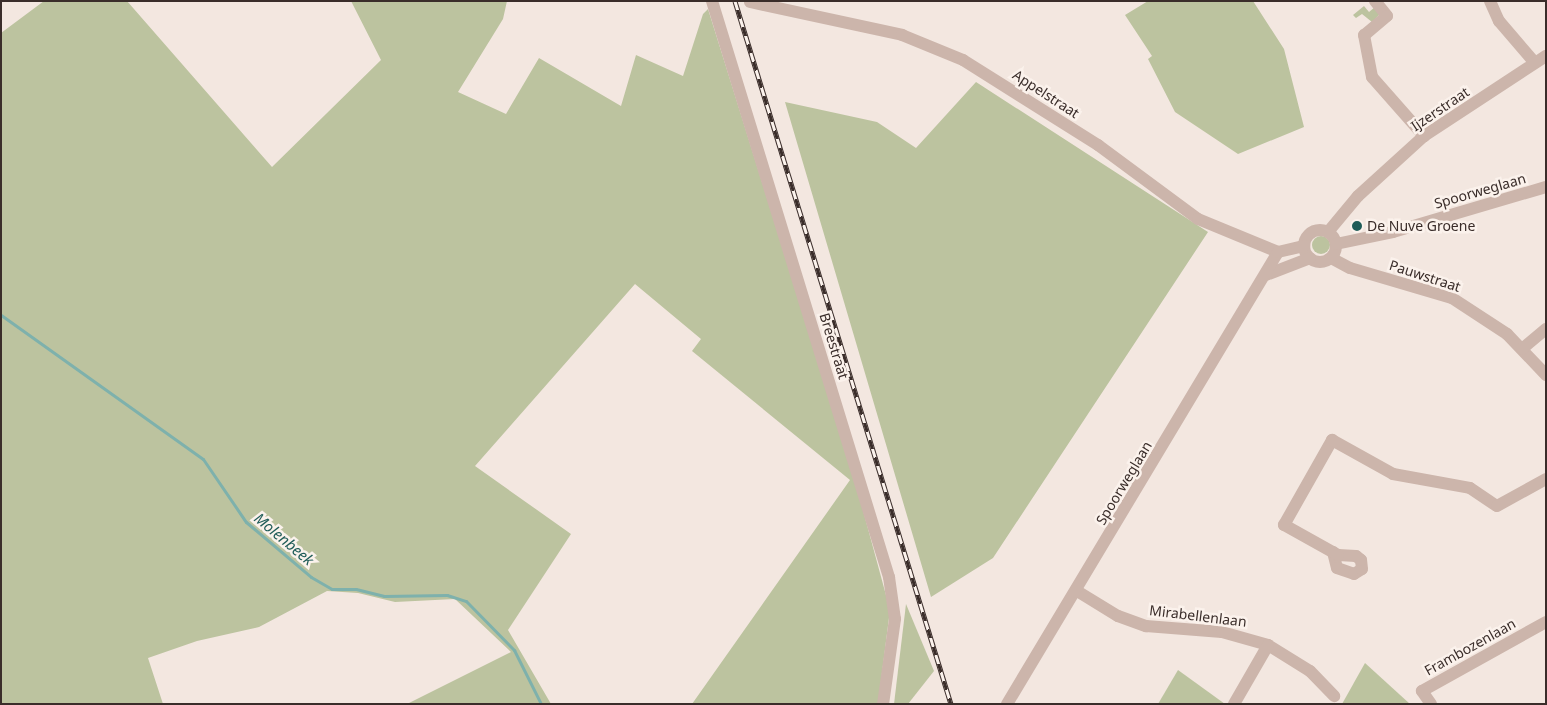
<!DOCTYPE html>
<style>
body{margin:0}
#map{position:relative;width:1547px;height:705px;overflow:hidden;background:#f3e7e0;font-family:"Noto Sans",sans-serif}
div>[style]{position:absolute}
.green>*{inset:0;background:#bcc39f}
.round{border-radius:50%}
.stream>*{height:3px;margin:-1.5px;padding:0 1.5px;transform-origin:1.5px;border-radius:1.5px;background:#7eb1ac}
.minor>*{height:12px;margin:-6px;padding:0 6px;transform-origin:6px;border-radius:6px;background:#ccb5ab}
.tertiary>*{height:12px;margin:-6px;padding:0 6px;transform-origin:6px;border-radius:6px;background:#ccb5ab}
.tertiary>.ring{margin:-6px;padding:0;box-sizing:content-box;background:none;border:12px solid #ccb5ab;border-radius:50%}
.rail>*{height:5px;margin-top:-2.5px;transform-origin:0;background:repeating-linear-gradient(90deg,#fbf2ec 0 9px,#3a2d2a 0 18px);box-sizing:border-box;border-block:1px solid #3a2d2a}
.dots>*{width:14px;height:14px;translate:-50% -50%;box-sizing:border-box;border:2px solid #fbf2ec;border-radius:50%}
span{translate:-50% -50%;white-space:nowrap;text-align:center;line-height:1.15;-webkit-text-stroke:5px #fbf2ec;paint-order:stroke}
.street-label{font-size:14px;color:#3a2d2a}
.poi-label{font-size:14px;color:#3a2d2a}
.left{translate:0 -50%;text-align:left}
.water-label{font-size:15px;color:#1f5c58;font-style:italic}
.frame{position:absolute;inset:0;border:2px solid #3a2d2a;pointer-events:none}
</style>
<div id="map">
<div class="green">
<div style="clip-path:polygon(44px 1px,127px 1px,272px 167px,381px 60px,351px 1px,507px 1px,503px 19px,458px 92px,506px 114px,539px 58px,621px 106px,636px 55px,683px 76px,703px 14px,708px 9px,854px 477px,890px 610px,878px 704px,692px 704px,850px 480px,692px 351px,701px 339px,635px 284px,475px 466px,571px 534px,508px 630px,551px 704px,407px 704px,511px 652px,455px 599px,395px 602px,358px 593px,327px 591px,259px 627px,197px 641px,148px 658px,163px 704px,1px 704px,1px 33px)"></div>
<div style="clip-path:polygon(1148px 1px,1253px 1px,1284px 49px,1304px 127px,1238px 154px,1175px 112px,1148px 59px,1152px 56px,1125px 15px)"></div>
<div style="clip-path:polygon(1364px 6px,1369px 12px,1375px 7px,1380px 14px,1372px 22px,1362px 14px,1356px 18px,1353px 15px)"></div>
<div style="clip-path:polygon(976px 82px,1208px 232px,993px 558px,931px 597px,785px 102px,877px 122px,916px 148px)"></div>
<div class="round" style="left:1312px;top:236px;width:18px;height:18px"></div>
<div style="clip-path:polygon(906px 604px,934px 671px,908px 704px,894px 704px)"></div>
<div style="clip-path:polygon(1365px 663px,1410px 704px,1342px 704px)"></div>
<div style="clip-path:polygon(1178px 670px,1225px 704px,1158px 704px)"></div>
</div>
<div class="stream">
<div style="left:1px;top:315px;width:248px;rotate:35.5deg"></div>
<div style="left:203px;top:459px;width:76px;rotate:55.7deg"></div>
<div style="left:246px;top:522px;width:85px;rotate:40.2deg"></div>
<div style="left:311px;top:577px;width:24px;rotate:30deg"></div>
<div style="left:332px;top:589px;width:24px"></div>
<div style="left:356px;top:589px;width:29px;rotate:14deg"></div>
<div style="left:384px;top:596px;width:63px;rotate:-0.9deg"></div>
<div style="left:447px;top:595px;width:20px;rotate:18deg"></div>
<div style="left:466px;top:601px;width:69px;rotate:45.6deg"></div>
<div style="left:514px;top:650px;width:60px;rotate:63.4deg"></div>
</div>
<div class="minor">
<div style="left:712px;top:1px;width:603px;rotate:72.92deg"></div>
<div style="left:889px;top:577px;width:42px;rotate:81.9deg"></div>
<div style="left:895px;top:619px;width:86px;rotate:98deg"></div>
<div style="left:1375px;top:1px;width:19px;rotate:51deg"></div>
<div style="left:1387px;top:16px;width:30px;rotate:140deg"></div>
<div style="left:1364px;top:35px;width:43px;rotate:79.2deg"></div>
<div style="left:1372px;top:77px;width:79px;rotate:48.6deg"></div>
<div style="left:1490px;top:1px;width:22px;rotate:66deg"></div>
<div style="left:1499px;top:21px;width:55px;rotate:49.4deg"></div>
<div style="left:750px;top:2px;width:156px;rotate:12.2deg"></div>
<div style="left:902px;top:35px;width:66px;rotate:22.3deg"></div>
<div style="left:963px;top:60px;width:160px;rotate:32.2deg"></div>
<div style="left:1098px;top:145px;width:124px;rotate:36.5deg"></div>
<div style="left:1198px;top:219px;width:87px;rotate:22.4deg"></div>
<div style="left:1328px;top:232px;width:47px;rotate:-50.2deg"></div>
<div style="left:1358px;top:196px;width:89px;rotate:-42.3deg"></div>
<div style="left:1424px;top:136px;width:146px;rotate:-33.3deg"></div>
<div style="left:1331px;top:258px;width:21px;rotate:28deg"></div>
<div style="left:1350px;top:268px;width:106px;rotate:16.4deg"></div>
<div style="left:1452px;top:298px;width:66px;rotate:33.2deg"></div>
<div style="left:1507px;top:334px;width:57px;rotate:46.4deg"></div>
<div style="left:1522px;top:349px;width:31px;rotate:-40deg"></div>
<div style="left:1333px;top:552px;width:16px;rotate:76deg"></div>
<div style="left:1337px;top:568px;width:18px;rotate:19deg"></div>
<div style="left:1354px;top:574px;width:9px;rotate:-32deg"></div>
<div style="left:1362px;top:569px;width:9px;rotate:-96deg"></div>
<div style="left:1361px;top:560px;width:6px;rotate:-141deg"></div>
<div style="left:1356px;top:556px;width:18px;rotate:-177deg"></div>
<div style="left:1338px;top:555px;width:62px;rotate:-150.9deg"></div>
<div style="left:1284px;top:525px;width:98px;rotate:-60.5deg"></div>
<div style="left:1332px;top:440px;width:70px;rotate:29.1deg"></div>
<div style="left:1393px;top:474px;width:78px;rotate:10.3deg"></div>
<div style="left:1470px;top:488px;width:32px;rotate:34deg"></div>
<div style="left:1497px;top:506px;width:56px;rotate:-28.9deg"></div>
<div style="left:1077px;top:591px;width:48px;rotate:31.4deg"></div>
<div style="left:1118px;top:616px;width:30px;rotate:20deg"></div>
<div style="left:1146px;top:626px;width:76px;rotate:4.5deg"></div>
<div style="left:1222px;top:632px;width:48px;rotate:15.8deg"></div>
<div style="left:1268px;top:645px;width:49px;rotate:31.8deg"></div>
<div style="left:1310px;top:671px;width:35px;rotate:46deg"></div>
<div style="left:1234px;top:704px;width:68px;rotate:-60deg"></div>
<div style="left:1431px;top:704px;width:16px;rotate:-125deg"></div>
<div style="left:1422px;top:691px;width:142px;rotate:-29.1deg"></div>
</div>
<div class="tertiary">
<div class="ring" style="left:1304px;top:230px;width:20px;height:20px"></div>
<div style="left:1336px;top:244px;width:58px;rotate:-11.9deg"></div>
<div style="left:1393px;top:232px;width:159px;rotate:-16.4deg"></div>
<div style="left:1266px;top:275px;width:47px;rotate:-21.1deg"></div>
<div style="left:1007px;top:704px;width:527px;rotate:-59.05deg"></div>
<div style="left:1278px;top:252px;width:27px;rotate:-13deg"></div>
</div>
<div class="rail">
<div style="left:735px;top:1px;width:735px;rotate:72.92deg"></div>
</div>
<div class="dots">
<div style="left:1357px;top:226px;background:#1f5c58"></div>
</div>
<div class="street-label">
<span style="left:1046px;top:94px;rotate:33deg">Appelstraat</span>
<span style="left:1440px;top:109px;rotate:-34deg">Ijzerstraat</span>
<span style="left:1480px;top:191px;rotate:-16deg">Spoorweglaan</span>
<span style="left:1425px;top:276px;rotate:18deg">Pauwstraat</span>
<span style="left:834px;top:346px;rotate:73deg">Breestraat</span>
<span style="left:1124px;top:483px;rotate:-59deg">Spoorweglaan</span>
<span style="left:1198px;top:616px;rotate:7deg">Mirabellenlaan</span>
<span style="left:1470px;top:647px;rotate:-29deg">Frambozenlaan</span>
</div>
<div class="poi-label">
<span class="left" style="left:1367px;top:226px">De Nuve Groene</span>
</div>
<div class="water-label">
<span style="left:284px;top:539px;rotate:40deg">Molenbeek</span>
</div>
<div class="frame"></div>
</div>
